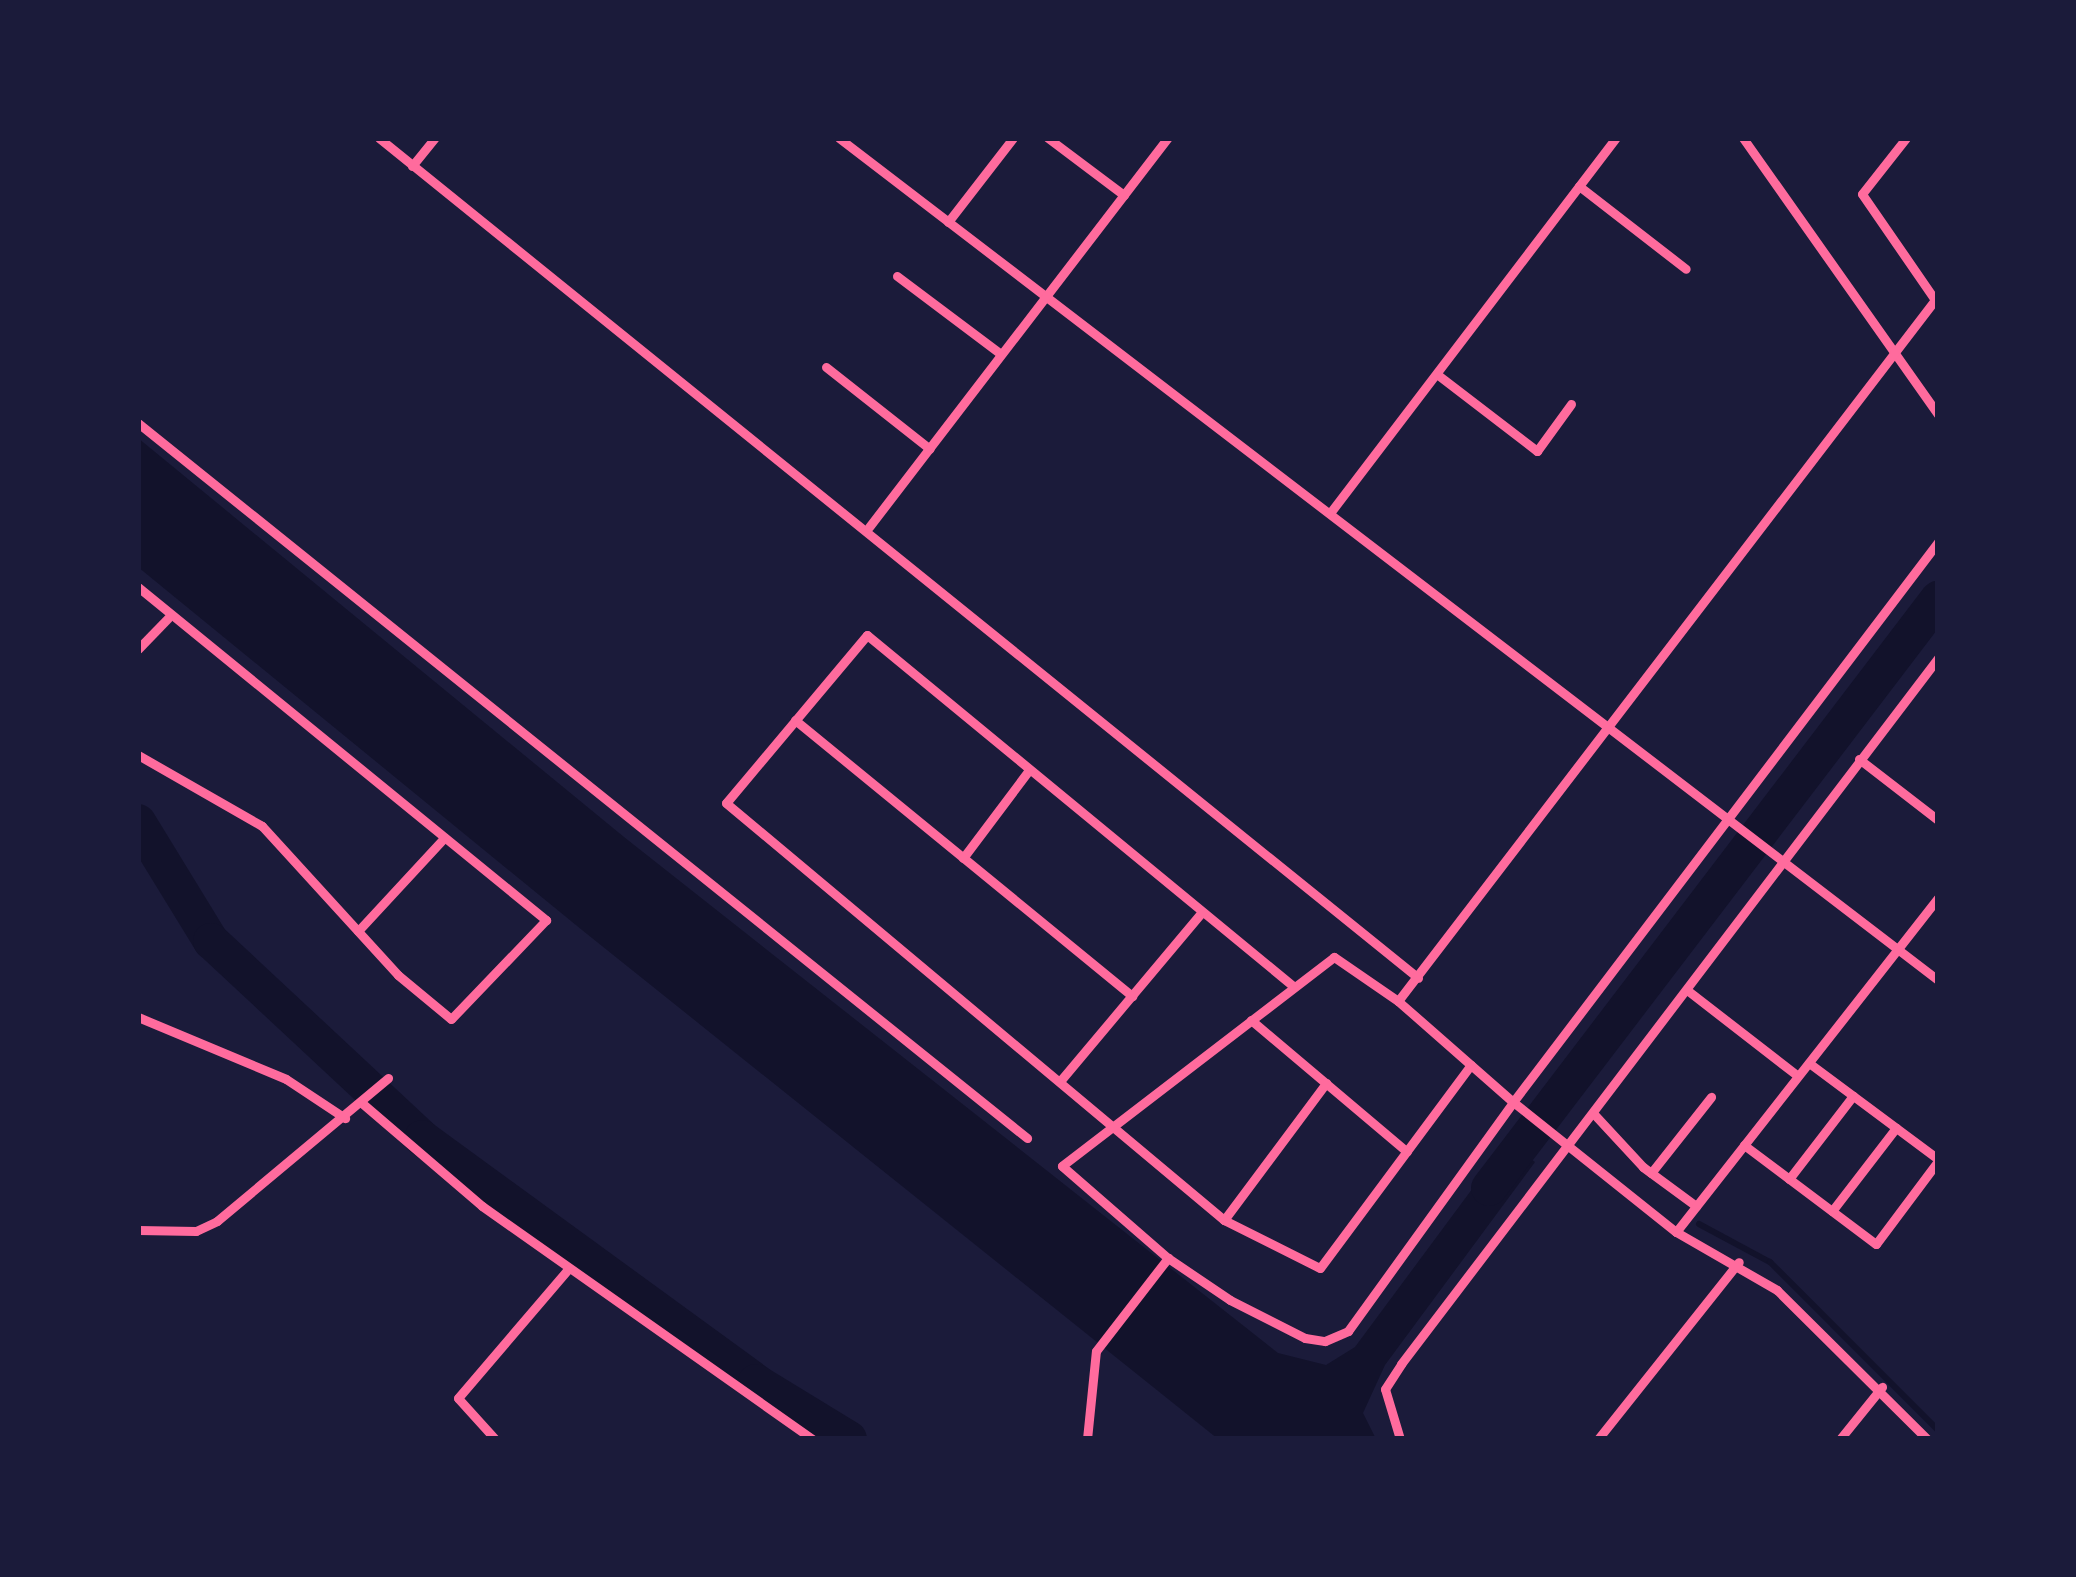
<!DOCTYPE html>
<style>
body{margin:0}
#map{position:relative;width:2076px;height:1577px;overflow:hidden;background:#1b1b3a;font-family:Poppins,sans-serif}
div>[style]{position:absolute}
.water>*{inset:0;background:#12122b}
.stream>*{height:6px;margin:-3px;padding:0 3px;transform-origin:3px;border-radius:3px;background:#12122b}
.river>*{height:36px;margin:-18px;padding:0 18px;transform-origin:18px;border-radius:18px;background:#12122b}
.minor>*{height:9px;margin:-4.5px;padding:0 4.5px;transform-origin:4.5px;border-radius:4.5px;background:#ff6b9d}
span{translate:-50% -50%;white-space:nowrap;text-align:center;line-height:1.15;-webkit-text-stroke:9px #1b1b3a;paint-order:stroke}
.frame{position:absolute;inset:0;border:141px solid #1b1b3a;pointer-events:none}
</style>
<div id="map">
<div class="water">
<div style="clip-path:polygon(138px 438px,624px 837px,1278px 1353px,1326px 1365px,1355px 1347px,1507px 1142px,1535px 1162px,1385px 1365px,1363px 1413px,1376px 1439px,1218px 1439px,582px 930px,138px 567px)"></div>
</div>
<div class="stream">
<div style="left:1699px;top:1224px;width:81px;rotate:28.2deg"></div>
<div style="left:1770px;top:1262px;width:238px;rotate:45deg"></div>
</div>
<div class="river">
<div style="left:138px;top:822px;width:140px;rotate:58.5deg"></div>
<div style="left:211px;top:941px;width:289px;rotate:43deg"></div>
<div style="left:422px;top:1138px;width:414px;rotate:36.1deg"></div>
<div style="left:756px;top:1382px;width:109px;rotate:31.5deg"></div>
<div style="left:1489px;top:1188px;width:741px;rotate:-52.68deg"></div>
</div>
<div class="minor">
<div style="left:379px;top:138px;width:1336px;rotate:38.95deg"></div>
<div style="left:839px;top:138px;width:1384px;rotate:37.46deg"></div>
<div style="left:1048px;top:138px;width:95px;rotate:36.9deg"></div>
<div style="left:1743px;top:138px;width:338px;rotate:54.8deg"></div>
<div style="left:1906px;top:138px;width:71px;rotate:128.2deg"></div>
<div style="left:1862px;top:194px;width:129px;rotate:55.4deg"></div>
<div style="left:412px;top:166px;width:36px;rotate:-51deg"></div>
<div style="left:1579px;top:186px;width:135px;rotate:37.8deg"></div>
<div style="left:948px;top:222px;width:106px;rotate:-52.3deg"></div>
<div style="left:897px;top:276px;width:130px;rotate:36.9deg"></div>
<div style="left:826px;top:367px;width:132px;rotate:38.3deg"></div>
<div style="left:1438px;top:375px;width:125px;rotate:37.5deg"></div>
<div style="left:1537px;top:451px;width:58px;rotate:-54.1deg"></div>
<div style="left:138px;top:423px;width:1141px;rotate:38.81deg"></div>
<div style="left:1330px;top:513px;width:472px;rotate:-52.7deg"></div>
<div style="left:869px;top:527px;width:491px;rotate:-52.5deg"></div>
<div style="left:138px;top:587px;width:527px;rotate:39.22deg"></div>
<div style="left:546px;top:920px;width:137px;rotate:133.8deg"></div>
<div style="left:451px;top:1019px;width:69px;rotate:-140.3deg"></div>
<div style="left:398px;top:975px;width:202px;rotate:-132.4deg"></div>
<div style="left:262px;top:826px;width:143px;rotate:-150.2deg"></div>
<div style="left:138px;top:649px;width:43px;rotate:-45.9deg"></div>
<div style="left:795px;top:720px;width:436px;rotate:39.3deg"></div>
<div style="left:1859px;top:759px;width:100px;rotate:37.7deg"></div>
<div style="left:963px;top:858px;width:110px;rotate:-53.1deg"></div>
<div style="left:358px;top:931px;width:127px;rotate:-47.2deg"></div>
<div style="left:1293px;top:986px;width:552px;rotate:-140.51deg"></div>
<div style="left:867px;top:635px;width:219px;rotate:130deg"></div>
<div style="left:726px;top:803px;width:650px;rotate:39.94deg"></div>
<div style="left:1224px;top:1220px;width:107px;rotate:26.6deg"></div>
<div style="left:1320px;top:1268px;width:253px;rotate:-53.4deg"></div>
<div style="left:1687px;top:990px;width:140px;rotate:37.8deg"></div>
<div style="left:1398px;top:1001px;width:888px;rotate:-52.55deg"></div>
<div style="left:138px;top:1017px;width:160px;rotate:22.7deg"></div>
<div style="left:286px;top:1079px;width:71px;rotate:33.5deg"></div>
<div style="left:1251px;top:1020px;width:204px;rotate:40.2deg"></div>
<div style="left:1809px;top:1063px;width:161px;rotate:36.7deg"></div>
<div style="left:1061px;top:1080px;width:218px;rotate:-50deg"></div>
<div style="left:363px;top:1104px;width:157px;rotate:40.6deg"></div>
<div style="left:482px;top:1206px;width:404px;rotate:35.2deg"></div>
<div style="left:1593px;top:1113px;width:74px;rotate:47.2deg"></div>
<div style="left:1643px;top:1167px;width:66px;rotate:36.3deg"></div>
<div style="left:1744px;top:1145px;width:165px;rotate:36.9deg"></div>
<div style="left:1876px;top:1244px;width:104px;rotate:-53.2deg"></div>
<div style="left:1651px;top:1173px;width:97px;rotate:-51.7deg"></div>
<div style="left:1789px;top:1179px;width:105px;rotate:-52.4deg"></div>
<div style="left:1832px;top:1211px;width:105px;rotate:-52.4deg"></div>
<div style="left:1224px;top:1220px;width:171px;rotate:-53.3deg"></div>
<div style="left:138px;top:1230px;width:58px;rotate:1deg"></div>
<div style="left:196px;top:1231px;width:23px;rotate:-25deg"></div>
<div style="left:217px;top:1221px;width:223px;rotate:-39.9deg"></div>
<div style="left:1676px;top:1232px;width:424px;rotate:-51.9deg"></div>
<div style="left:495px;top:1439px;width:55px;rotate:-132.1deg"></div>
<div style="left:458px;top:1398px;width:170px;rotate:-49.5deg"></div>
<div style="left:1087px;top:1439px;width:88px;rotate:-84.2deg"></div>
<div style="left:1096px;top:1351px;width:118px;rotate:-52.3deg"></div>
<div style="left:1400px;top:1439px;width:52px;rotate:-106.7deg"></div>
<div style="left:1385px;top:1389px;width:30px;rotate:-57deg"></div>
<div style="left:1401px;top:1364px;width:887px;rotate:-52.74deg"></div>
<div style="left:1598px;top:1439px;width:226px;rotate:-51.5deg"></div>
<div style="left:1840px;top:1439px;width:67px;rotate:-51.1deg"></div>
<div style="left:1927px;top:1439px;width:211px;rotate:-135.2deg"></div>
<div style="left:1777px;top:1290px;width:116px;rotate:-150.1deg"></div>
<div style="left:1676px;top:1232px;width:208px;rotate:-141.4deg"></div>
<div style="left:1513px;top:1102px;width:153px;rotate:-138.7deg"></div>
<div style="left:1398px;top:1001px;width:78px;rotate:-145.5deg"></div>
<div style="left:1334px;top:957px;width:343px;rotate:142.5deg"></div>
<div style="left:1062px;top:1166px;width:140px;rotate:41deg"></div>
<div style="left:1168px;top:1258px;width:75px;rotate:34.1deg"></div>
<div style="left:1230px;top:1300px;width:84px;rotate:26.9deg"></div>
<div style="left:1305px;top:1338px;width:20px;rotate:9deg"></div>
<div style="left:1325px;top:1341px;width:25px;rotate:-23deg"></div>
<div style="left:1348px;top:1331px;width:282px;rotate:-54.2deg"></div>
<div style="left:1513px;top:1102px;width:703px;rotate:-52.8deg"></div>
</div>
<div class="frame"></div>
</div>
